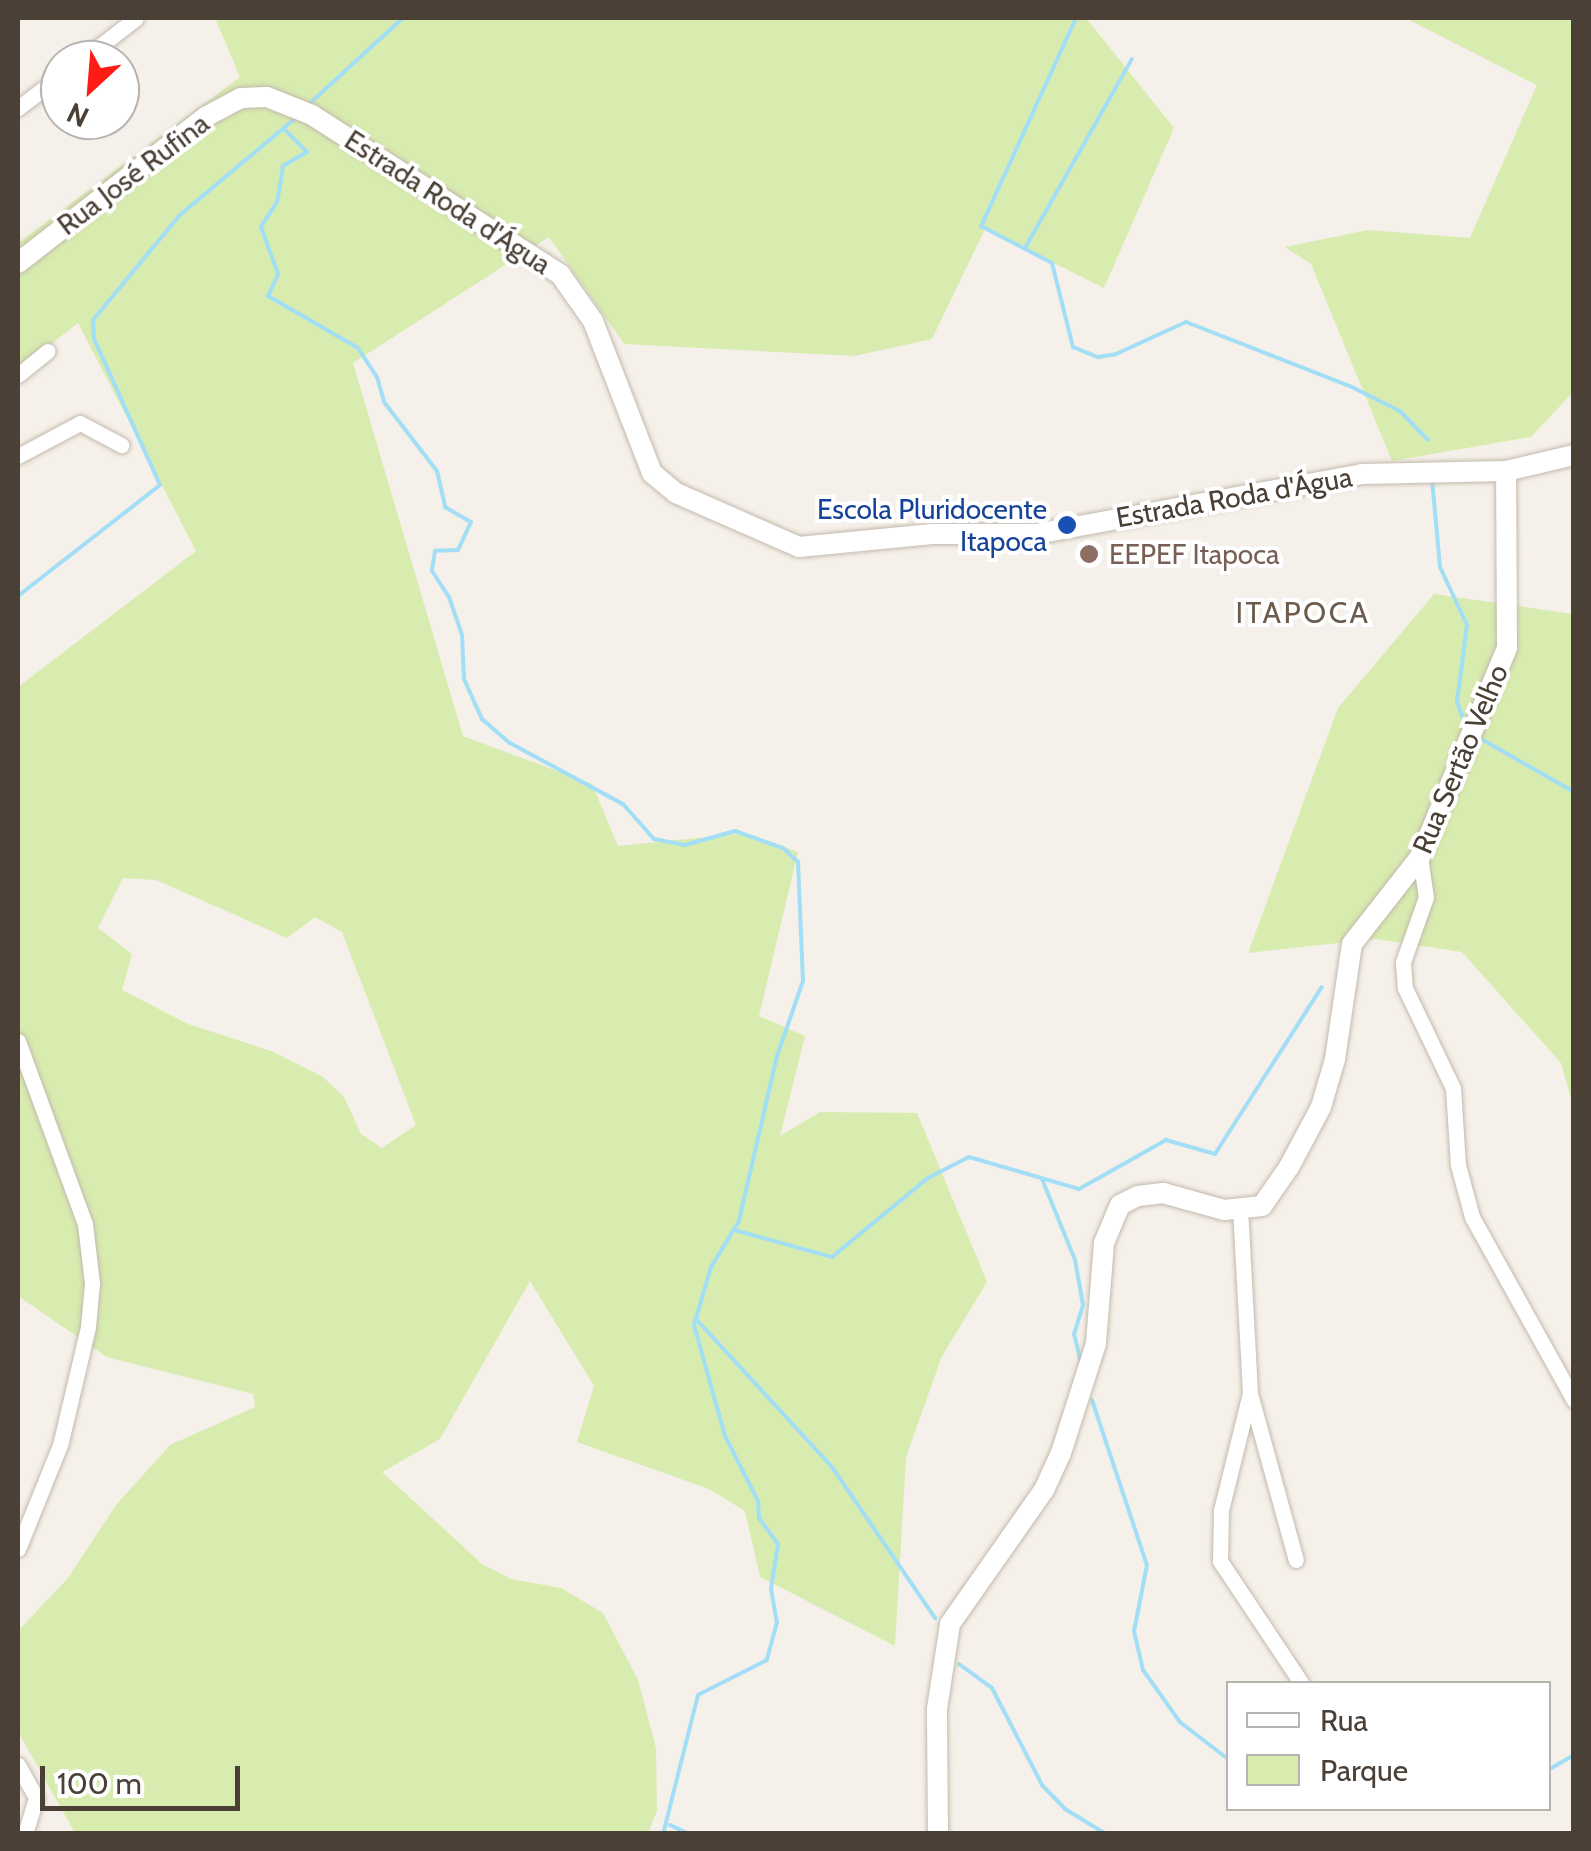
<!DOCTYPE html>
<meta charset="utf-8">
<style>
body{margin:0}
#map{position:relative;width:1591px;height:1851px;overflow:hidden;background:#f5f0e9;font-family:Cabin,sans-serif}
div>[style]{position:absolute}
.green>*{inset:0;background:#d8ecaf}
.stream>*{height:4px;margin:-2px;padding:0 2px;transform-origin:2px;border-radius:2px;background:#a2def5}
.roads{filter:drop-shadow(0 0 2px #c4b9ad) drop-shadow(0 0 2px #c4b9ad)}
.minor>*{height:15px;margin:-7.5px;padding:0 7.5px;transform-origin:7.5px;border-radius:7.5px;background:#fff}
.tertiary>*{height:20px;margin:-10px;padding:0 10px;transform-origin:10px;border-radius:10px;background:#fff}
.dots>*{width:28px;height:28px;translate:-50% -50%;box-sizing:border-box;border:5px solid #fff;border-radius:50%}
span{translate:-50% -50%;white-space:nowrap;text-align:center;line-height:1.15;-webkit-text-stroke:8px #fff;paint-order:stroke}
.street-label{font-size:28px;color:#4a4036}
.transit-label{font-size:28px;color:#164399}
.right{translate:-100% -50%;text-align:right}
.education-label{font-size:28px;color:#785e54}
.left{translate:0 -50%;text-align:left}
.neighbourhood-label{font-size:30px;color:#6d5c4d;letter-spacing:2.5px}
.frame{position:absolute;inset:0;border:20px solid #4a4036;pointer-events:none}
.legend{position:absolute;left:1226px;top:1681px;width:325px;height:130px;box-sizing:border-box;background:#fff;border:2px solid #b7b3af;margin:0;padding:12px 18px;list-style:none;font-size:30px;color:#4a4036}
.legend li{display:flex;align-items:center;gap:20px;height:50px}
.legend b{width:50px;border:2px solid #b7b3af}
.north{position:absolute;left:40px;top:40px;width:100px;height:100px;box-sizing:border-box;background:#fff;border:2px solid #b7b3af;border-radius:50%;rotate:206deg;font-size:28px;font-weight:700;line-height:40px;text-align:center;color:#4a4036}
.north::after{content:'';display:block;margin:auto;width:35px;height:45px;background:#ff1c16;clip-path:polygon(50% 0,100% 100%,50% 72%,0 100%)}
.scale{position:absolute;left:40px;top:1766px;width:200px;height:45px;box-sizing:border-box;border:5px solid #4a4036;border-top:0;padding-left:12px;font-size:30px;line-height:35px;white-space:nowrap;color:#4a4036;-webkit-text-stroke:8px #fff;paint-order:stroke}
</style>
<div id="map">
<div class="green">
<div style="clip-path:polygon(evenodd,215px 18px,1086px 18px,1174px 128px,1104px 288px,985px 229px,932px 339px,854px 356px,624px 344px,549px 237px,353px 363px,463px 736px,592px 784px,618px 846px,747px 833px,798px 852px,759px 1016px,805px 1036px,780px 1136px,820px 1112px,917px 1113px,987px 1282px,942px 1356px,906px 1457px,895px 1646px,760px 1577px,745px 1511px,709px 1489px,577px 1442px,594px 1386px,530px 1281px,440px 1439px,382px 1472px,482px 1564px,511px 1579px,561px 1588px,603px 1613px,638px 1680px,656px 1748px,657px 1811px,648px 1833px,75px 1833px,18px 1732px,18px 1631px,68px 1578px,116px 1505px,170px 1445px,255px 1407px,253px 1394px,107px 1357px,18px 1296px,18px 687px,196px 551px,78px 323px,18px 370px,18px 243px,240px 77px,215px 18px,123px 878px,156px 880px,287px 938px,315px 917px,342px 932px,416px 1125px,382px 1148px,361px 1134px,344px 1097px,323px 1077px,271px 1051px,188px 1024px,122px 990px,132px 954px,98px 928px,123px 878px)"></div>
<div style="clip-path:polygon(1405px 18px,1573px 18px,1574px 391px,1531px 437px,1392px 461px,1311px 264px,1285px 247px,1368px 230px,1470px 238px,1537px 85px)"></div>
<div style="clip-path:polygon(1434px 594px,1573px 614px,1573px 1106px,1561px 1063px,1462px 952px,1375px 939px,1248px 953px,1338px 708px)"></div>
</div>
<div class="stream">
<div style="left:1076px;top:18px;width:229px;rotate:114.5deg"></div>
<div style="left:981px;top:226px;width:80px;rotate:27.5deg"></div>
<div style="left:1052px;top:263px;width:87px;rotate:76deg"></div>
<div style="left:1073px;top:347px;width:27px;rotate:22deg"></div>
<div style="left:1098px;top:357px;width:18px;rotate:-9deg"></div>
<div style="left:1116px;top:354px;width:77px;rotate:-24.6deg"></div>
<div style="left:1186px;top:322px;width:178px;rotate:21.4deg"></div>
<div style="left:1352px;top:387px;width:54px;rotate:26.6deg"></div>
<div style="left:1400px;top:411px;width:40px;rotate:46deg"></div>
<div style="left:308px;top:105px;width:129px;rotate:-42.5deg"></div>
<div style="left:285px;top:130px;width:31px;rotate:45deg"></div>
<div style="left:307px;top:152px;width:28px;rotate:150deg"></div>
<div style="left:283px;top:166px;width:36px;rotate:99deg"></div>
<div style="left:277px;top:202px;width:30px;rotate:123deg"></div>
<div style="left:261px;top:227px;width:50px;rotate:70.1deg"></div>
<div style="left:278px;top:274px;width:24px;rotate:114deg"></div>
<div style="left:268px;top:296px;width:104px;rotate:30deg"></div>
<div style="left:358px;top:348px;width:35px;rotate:57deg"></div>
<div style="left:377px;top:377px;width:26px;rotate:74deg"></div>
<div style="left:384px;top:402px;width:87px;rotate:52.5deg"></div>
<div style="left:437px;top:471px;width:37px;rotate:77deg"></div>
<div style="left:445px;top:507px;width:30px;rotate:30deg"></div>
<div style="left:471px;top:522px;width:31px;rotate:115deg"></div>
<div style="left:458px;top:550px;width:23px;rotate:178deg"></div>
<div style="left:435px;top:551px;width:20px;rotate:99deg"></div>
<div style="left:432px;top:571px;width:31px;rotate:57deg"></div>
<div style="left:449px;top:597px;width:40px;rotate:71.1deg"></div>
<div style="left:462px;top:635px;width:44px;rotate:87.4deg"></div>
<div style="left:464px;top:679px;width:44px;rotate:65.8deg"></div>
<div style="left:482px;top:719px;width:37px;rotate:41deg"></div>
<div style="left:510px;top:743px;width:128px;rotate:28.4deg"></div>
<div style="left:623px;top:804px;width:47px;rotate:48.5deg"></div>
<div style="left:654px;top:839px;width:32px;rotate:11deg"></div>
<div style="left:685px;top:845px;width:52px;rotate:-15.6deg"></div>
<div style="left:735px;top:831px;width:51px;rotate:19.5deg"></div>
<div style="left:783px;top:848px;width:21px;rotate:43deg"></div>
<div style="left:798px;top:862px;width:119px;rotate:87.6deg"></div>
<div style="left:803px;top:981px;width:79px;rotate:109.1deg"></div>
<div style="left:777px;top:1056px;width:169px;rotate:103deg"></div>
<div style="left:739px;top:1221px;width:54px;rotate:121.3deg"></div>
<div style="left:711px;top:1267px;width:60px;rotate:106.3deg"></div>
<div style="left:694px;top:1325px;width:115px;rotate:74.4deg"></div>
<div style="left:725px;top:1436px;width:73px;rotate:63.1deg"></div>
<div style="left:758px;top:1501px;width:17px;rotate:87deg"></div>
<div style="left:759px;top:1518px;width:32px;rotate:54deg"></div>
<div style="left:778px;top:1544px;width:46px;rotate:98.8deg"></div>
<div style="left:771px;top:1589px;width:34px;rotate:80deg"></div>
<div style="left:777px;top:1622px;width:39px;rotate:105deg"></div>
<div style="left:767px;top:1660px;width:77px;rotate:153.1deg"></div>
<div style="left:698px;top:1695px;width:143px;rotate:104.1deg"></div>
<div style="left:1025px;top:248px;width:217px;rotate:-60.5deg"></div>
<div style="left:1432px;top:479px;width:88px;rotate:84.8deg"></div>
<div style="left:1440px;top:567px;width:64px;rotate:65deg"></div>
<div style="left:1467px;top:625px;width:78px;rotate:97.4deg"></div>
<div style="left:1457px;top:702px;width:23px;rotate:70deg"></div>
<div style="left:18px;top:596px;width:180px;rotate:-38deg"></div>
<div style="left:160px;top:485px;width:160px;rotate:-114.3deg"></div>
<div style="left:94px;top:339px;width:19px;rotate:-93deg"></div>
<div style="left:93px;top:320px;width:136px;rotate:-50.4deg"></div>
<div style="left:180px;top:215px;width:154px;rotate:-40deg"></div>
<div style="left:1483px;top:740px;width:105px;rotate:29.7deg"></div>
<div style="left:1042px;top:1179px;width:87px;rotate:67.8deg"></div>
<div style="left:1075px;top:1260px;width:46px;rotate:79.9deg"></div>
<div style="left:1083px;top:1305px;width:30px;rotate:107deg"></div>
<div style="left:1074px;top:1334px;width:30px;rotate:76deg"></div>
<div style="left:734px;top:1230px;width:102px;rotate:15.4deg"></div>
<div style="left:832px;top:1257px;width:124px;rotate:-39.5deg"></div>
<div style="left:928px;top:1178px;width:46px;rotate:-27.1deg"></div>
<div style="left:969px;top:1157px;width:115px;rotate:16.2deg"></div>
<div style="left:1079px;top:1189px;width:100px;rotate:-29.4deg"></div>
<div style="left:1166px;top:1140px;width:51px;rotate:15.9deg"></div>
<div style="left:1215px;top:1154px;width:198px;rotate:-57.4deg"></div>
<div style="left:695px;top:1318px;width:202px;rotate:47.4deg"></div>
<div style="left:832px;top:1467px;width:183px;rotate:55.7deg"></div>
<div style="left:1092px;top:1400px;width:174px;rotate:71.6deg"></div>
<div style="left:1147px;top:1565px;width:67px;rotate:101.1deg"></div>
<div style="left:1134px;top:1631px;width:40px;rotate:77deg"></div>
<div style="left:1143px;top:1670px;width:64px;rotate:54.6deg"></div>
<div style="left:1180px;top:1722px;width:61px;rotate:37.6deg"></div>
<div style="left:959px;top:1664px;width:41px;rotate:36deg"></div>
<div style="left:992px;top:1688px;width:109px;rotate:62.7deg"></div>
<div style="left:1042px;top:1785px;width:33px;rotate:46deg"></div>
<div style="left:1065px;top:1809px;width:48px;rotate:31.4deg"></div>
<div style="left:1548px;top:1770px;width:30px;rotate:-30deg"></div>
<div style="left:670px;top:1825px;width:21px;rotate:25deg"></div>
</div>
<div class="roads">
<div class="minor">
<div style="left:82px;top:60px;width:68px;rotate:-37.9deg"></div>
<div style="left:18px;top:108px;width:53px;rotate:-37.3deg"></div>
<div style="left:18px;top:375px;width:38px;rotate:-39deg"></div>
<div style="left:18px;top:456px;width:70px;rotate:-28deg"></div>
<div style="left:80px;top:423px;width:47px;rotate:28.2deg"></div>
<div style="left:1420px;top:857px;width:40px;rotate:81.5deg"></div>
<div style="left:1426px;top:897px;width:69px;rotate:109.5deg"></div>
<div style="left:1403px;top:962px;width:26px;rotate:86deg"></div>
<div style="left:1405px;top:988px;width:111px;rotate:64.4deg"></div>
<div style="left:1453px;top:1088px;width:77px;rotate:86.3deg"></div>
<div style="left:1458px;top:1165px;width:54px;rotate:74.9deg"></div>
<div style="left:1472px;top:1217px;width:210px;rotate:60.9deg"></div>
<div style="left:18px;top:1041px;width:195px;rotate:69.9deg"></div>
<div style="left:85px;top:1224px;width:59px;rotate:83.2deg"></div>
<div style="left:92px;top:1283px;width:44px;rotate:95.2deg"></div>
<div style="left:88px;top:1327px;width:121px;rotate:103.3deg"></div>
<div style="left:60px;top:1445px;width:112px;rotate:112deg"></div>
<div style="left:1240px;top:1208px;width:185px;rotate:86.9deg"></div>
<div style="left:1250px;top:1393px;width:121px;rotate:103.9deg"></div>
<div style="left:1221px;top:1510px;width:51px;rotate:91.1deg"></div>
<div style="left:1220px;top:1561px;width:148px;rotate:56.3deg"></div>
<div style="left:1251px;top:1397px;width:169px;rotate:74.6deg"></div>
<div style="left:18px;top:1765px;width:38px;rotate:61deg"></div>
<div style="left:36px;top:1798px;width:38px;rotate:107deg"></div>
</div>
<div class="tertiary">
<div style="left:18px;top:263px;width:239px;rotate:-37.9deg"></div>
<div style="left:207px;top:116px;width:38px;rotate:-28deg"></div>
<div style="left:241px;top:98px;width:26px;rotate:-2deg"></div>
<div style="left:267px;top:97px;width:48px;rotate:21.8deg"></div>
<div style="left:312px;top:115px;width:295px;rotate:32.7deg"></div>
<div style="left:560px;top:274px;width:57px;rotate:54.9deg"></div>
<div style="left:593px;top:321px;width:163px;rotate:68.8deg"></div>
<div style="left:652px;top:473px;width:31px;rotate:40deg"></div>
<div style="left:676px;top:493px;width:134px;rotate:23.7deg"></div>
<div style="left:799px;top:547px;width:134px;rotate:-5.6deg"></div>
<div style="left:932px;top:534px;width:104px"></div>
<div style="left:1036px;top:534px;width:331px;rotate:-10.4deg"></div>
<div style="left:1362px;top:474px;width:144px;rotate:-1.2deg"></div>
<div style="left:1506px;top:471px;width:70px;rotate:-13.2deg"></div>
<div style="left:938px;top:1834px;width:125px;rotate:-90.5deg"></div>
<div style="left:937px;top:1709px;width:86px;rotate:-81.3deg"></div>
<div style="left:950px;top:1624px;width:164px;rotate:-55deg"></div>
<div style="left:1044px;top:1490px;width:41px;rotate:-65.3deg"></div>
<div style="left:1061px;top:1453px;width:115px;rotate:-72.3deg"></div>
<div style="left:1096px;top:1343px;width:100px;rotate:-85.4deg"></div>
<div style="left:1104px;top:1243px;width:41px;rotate:-67.2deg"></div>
<div style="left:1120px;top:1205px;width:20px;rotate:-27deg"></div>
<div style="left:1138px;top:1196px;width:25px;rotate:-7deg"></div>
<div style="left:1163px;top:1193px;width:63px;rotate:15.6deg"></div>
<div style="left:1224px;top:1210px;width:38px;rotate:-6deg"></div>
<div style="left:1262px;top:1206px;width:47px;rotate:-55.3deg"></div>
<div style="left:1289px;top:1167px;width:68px;rotate:-61.9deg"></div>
<div style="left:1321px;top:1107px;width:50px;rotate:-73.7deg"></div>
<div style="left:1335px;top:1059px;width:116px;rotate:-81.6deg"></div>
<div style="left:1352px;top:944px;width:110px;rotate:-52deg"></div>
<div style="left:1420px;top:857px;width:226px;rotate:-67.4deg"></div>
<div style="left:1507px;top:648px;width:177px;rotate:-90.3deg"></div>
</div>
</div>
<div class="dots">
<div style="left:1067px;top:525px;background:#1a4fb4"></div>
<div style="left:1089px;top:554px;background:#8d6e63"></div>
</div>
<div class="street-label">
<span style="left:133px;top:174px;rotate:-37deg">Rua José Rufina</span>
<span style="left:448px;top:202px;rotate:33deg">Estrada Roda d'Água</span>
<span style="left:1234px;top:497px;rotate:-10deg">Estrada Roda d'Água</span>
<span style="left:1460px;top:759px;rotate:-67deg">Rua Sertão Velho</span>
</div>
<div class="transit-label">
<span class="right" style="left:1047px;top:525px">Escola Pluridocente<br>Itapoca</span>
</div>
<div class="education-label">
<span class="left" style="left:1109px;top:554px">EEPEF Itapoca</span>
</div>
<div class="neighbourhood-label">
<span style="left:1303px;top:613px">ITAPOCA</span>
</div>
<div class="frame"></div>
<ul class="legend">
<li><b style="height:12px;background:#fff"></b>Rua</li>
<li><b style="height:28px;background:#d8ecaf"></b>Parque</li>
</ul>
<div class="north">N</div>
<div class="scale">100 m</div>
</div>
